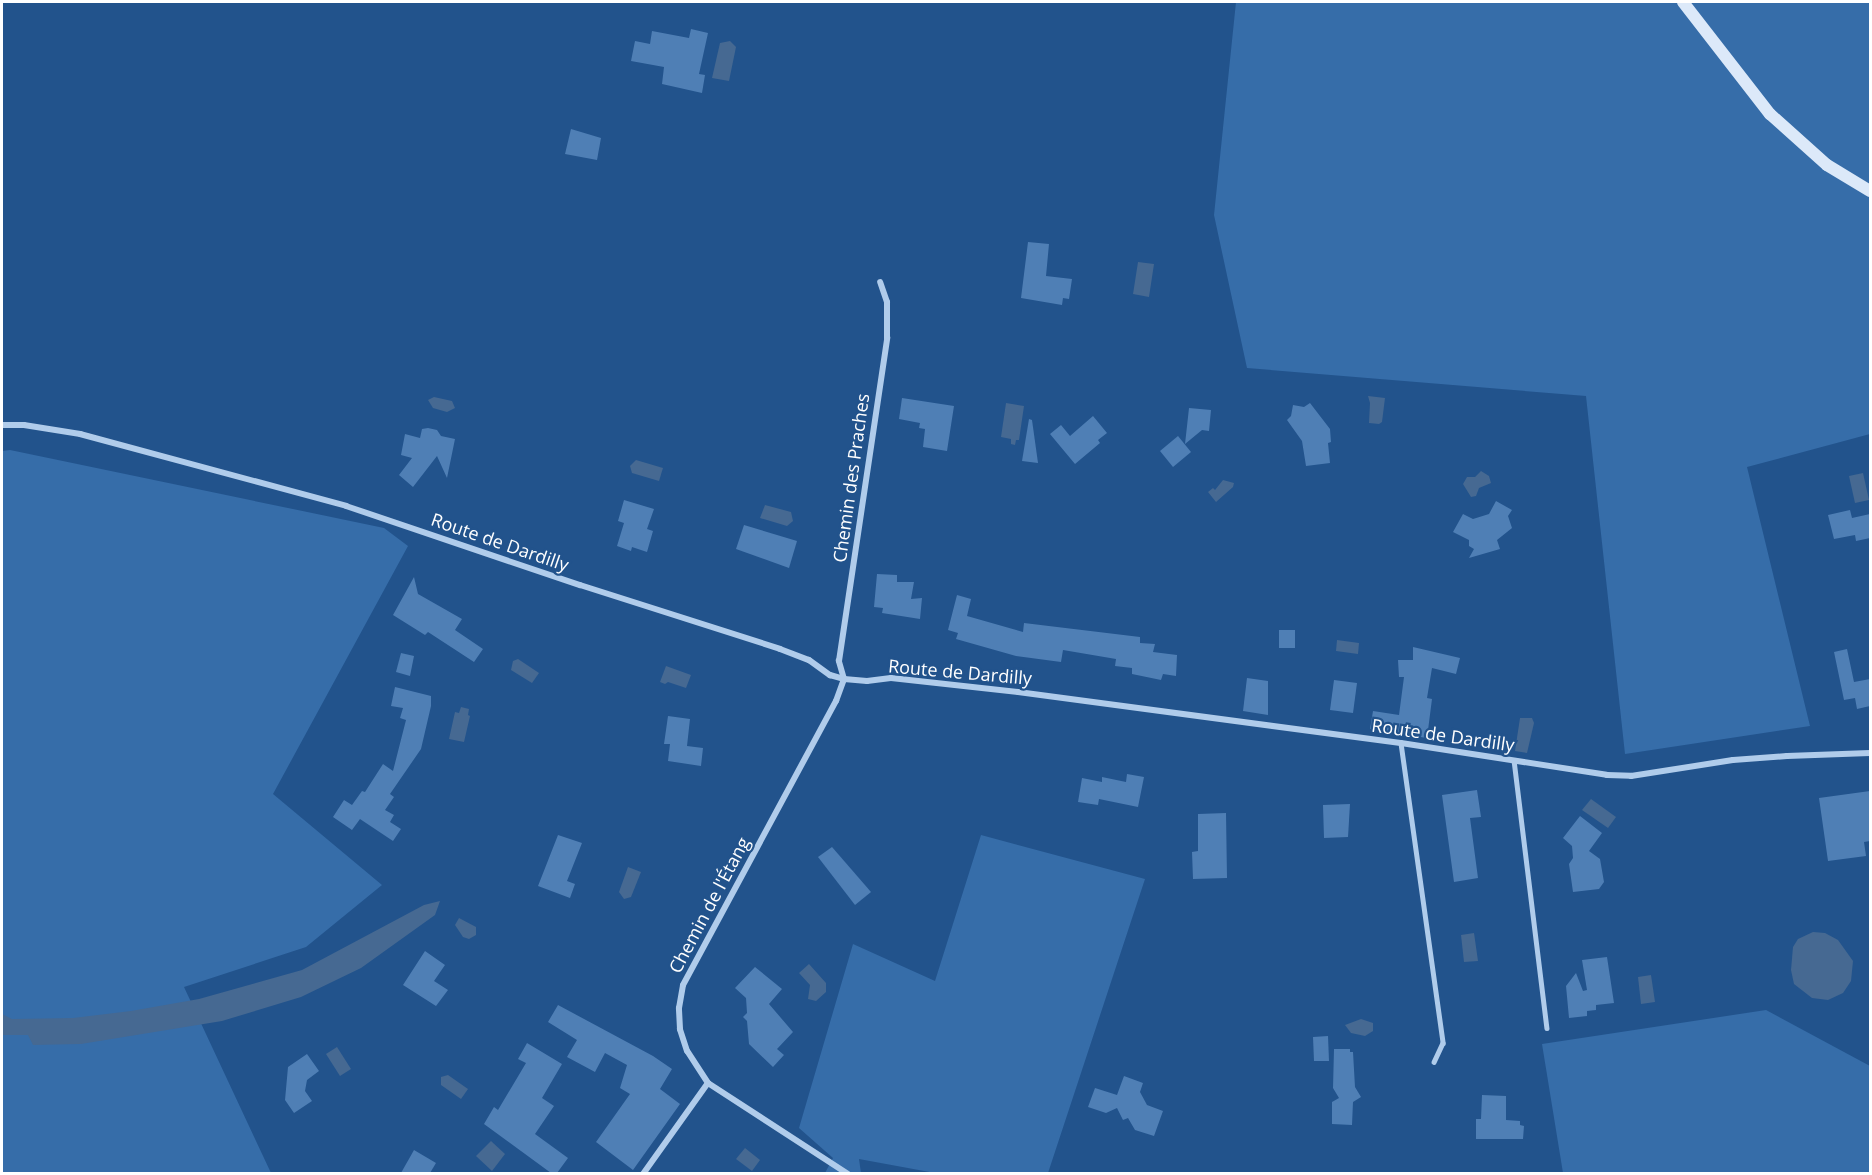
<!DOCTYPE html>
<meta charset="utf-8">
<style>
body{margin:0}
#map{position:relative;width:1872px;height:1175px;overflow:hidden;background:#22538c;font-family:"Open Sans",sans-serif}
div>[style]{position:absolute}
.green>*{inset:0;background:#366da9}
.water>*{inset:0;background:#466992}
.building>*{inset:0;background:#4f7fb5}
.lane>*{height:4.5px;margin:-2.25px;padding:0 2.25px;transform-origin:2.25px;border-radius:2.25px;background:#b0cceb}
.street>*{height:6px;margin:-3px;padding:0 3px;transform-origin:3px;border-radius:3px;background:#b0cceb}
.secondary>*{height:12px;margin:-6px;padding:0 6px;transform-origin:6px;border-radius:6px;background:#dce9f9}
span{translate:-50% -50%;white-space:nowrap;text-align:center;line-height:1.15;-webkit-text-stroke:4.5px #22538c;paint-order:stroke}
.street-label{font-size:18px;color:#fff}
.frame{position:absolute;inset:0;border:3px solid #fff;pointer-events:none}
</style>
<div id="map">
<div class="green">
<div style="clip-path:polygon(1236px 2px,1870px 2px,1870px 434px,1747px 467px,1810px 726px,1625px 754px,1586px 396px,1247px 368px,1214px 215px)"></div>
<div style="clip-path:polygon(10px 450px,384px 528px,408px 546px,273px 794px,382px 885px,306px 947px,184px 987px,271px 1173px,2px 1174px,2px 451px)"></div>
<div style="clip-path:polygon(981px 835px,1145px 879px,1048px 1173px,935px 1173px,859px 1159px,861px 1173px,825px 1173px,833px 1158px,799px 1128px,853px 944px,935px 981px)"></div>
<div style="clip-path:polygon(1766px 1010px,1870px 1066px,1870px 1173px,1563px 1173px,1542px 1044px)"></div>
</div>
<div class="water">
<div style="clip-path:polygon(730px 41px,736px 47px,729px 81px,712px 78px,720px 43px)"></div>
<div style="clip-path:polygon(1138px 262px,1154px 264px,1149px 297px,1133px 294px)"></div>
<div style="clip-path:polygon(1368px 396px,1385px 398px,1382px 422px,1379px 424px,1369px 423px,1370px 403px)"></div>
<div style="clip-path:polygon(434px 397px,452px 401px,455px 408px,447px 412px,433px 408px,428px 400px)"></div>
<div style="clip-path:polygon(1006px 403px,1024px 406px,1019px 440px,1016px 440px,1015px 445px,1011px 444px,1011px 439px,1001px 437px)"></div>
<div style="clip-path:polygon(636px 460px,663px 468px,659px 481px,632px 473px,630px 466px)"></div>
<div style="clip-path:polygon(1481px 471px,1489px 476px,1491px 483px,1479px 488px,1476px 496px,1471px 497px,1463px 484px,1467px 477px,1475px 477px)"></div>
<div style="clip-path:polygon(1863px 473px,1869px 500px,1855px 503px,1849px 476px)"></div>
<div style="clip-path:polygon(1223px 480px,1234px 483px,1233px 487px,1216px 502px,1208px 492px,1213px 488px,1215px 490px)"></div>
<div style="clip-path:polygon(765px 505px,791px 512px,793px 521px,787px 526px,760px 518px)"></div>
<div style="clip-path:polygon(1337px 640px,1359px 643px,1358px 654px,1336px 651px)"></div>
<div style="clip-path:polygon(518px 659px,539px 673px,532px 683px,511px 670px,513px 661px)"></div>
<div style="clip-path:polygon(666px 666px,691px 675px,686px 688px,668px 682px,665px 684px,660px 682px)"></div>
<div style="clip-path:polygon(461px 707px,469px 709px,468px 715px,470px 716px,464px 742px,449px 739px,455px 712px,459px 713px)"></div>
<div style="clip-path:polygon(1520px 718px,1532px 718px,1534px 723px,1527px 753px,1515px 751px)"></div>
<div style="clip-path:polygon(1591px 799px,1616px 817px,1608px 828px,1582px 810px)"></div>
<div style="clip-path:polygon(628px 867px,641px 872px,631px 897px,624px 899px,619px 892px)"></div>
<div style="clip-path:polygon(440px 901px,435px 915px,361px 968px,301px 997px,222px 1021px,81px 1044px,33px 1045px,28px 1035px,2px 1035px,2px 1014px,12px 1019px,73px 1018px,131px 1011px,199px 999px,302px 970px,424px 905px)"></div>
<div style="clip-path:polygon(459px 918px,476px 927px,476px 935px,469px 939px,463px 937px,455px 925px)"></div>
<div style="clip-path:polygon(1813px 932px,1825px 933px,1838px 940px,1853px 961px,1851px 981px,1843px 993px,1828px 1000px,1812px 998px,1794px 984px,1791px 970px,1793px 947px,1798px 939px)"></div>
<div style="clip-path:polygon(1474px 933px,1478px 961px,1464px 962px,1461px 935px)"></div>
<div style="clip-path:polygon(809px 964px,826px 983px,826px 992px,816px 1001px,808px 999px,810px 985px,799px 973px)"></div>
<div style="clip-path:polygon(1651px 975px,1655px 1002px,1641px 1004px,1638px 977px)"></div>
<div style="clip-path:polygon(1361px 1019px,1373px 1023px,1373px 1031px,1365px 1036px,1351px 1033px,1345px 1025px)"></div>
<div style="clip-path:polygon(337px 1047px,351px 1069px,340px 1076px,326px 1054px)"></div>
<div style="clip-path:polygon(448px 1075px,468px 1089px,461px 1099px,441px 1085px,441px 1077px)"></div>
<div style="clip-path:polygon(491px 1141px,505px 1154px,492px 1171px,476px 1156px)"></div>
<div style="clip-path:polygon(745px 1148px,760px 1160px,752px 1171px,736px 1159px)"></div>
</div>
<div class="building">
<div style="clip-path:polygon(691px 29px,708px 33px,699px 74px,705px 75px,702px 93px,662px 84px,664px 67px,631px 61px,635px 41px,650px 44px,652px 31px,689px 38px)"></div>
<div style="clip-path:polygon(571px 129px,601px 138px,597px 160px,565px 154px)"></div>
<div style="clip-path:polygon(1028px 242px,1049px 244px,1046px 276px,1072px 279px,1069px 299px,1063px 298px,1062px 305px,1021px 298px)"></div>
<div style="clip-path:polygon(902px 398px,954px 406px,947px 451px,923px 447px,925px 429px,919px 428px,920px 423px,899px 419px)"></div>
<div style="clip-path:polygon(1310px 403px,1330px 429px,1331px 442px,1328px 443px,1330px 463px,1306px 466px,1302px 441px,1287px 420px,1291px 416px,1293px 405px,1304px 407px)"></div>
<div style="clip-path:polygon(1189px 408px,1211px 410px,1209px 431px,1202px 430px,1185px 444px)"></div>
<div style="clip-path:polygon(1093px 416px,1107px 433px,1098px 440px,1100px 443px,1075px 464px,1050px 434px,1061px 425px,1070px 436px)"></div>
<div style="clip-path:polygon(1029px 419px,1032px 420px,1038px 463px,1022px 461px)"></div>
<div style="clip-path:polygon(428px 428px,437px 430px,441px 436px,455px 439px,447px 478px,437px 456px,413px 487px,399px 475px,412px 458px,401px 455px,405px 434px,420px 438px,422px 429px)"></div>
<div style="clip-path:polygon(1178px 436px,1191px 452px,1173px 467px,1160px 451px)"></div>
<div style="clip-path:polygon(624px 500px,654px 509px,647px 529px,653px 531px,647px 552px,632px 547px,631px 551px,617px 546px,624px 523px,618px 521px)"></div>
<div style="clip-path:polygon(1496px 501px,1512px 510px,1508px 516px,1512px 528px,1497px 540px,1500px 549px,1469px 558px,1474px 549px,1469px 546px,1469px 540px,1453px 532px,1463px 514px,1473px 519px,1489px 514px)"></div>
<div style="clip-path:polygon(1850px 510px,1852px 518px,1870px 514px,1870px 538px,1856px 541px,1855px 535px,1834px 539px,1828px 515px)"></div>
<div style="clip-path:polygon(744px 525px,797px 541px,789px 568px,736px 549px)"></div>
<div style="clip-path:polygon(877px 574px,897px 575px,897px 582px,914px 582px,911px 599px,922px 598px,920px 619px,882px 613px,883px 608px,874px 607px)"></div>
<div style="clip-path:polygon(414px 577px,418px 594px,462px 619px,455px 630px,483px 649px,474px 662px,428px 632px,425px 635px,393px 615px)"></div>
<div style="clip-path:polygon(957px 595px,971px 599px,967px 616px,1023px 632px,1024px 623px,1140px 637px,1140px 643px,1155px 644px,1153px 652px,1177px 655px,1176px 676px,1163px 674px,1161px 680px,1132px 674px,1132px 668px,1115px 666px,1116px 659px,1063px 650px,1061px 662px,1016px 656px,956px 639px,958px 633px,948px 630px)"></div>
<div style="clip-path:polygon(1279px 630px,1295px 630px,1295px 648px,1279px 648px)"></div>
<div style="clip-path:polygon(1413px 647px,1460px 658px,1456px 674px,1432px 668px,1427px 698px,1432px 699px,1427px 738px,1370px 729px,1373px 711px,1399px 715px,1404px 677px,1399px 677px,1398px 660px,1413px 660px)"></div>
<div style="clip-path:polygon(1847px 649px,1854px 682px,1870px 679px,1870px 706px,1857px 709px,1855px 698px,1844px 700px,1834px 652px)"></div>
<div style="clip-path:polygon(401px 653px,414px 656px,410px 676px,396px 672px)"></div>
<div style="clip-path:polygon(1247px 678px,1268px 681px,1268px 715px,1243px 711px)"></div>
<div style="clip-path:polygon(1334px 680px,1357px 683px,1353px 713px,1330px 710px)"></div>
<div style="clip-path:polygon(395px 687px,431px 696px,431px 706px,421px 749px,390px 794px,394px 797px,385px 810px,394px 815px,390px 822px,401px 829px,393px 841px,360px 819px,352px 830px,333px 817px,344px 800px,352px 805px,362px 791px,365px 792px,383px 764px,393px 771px,406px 720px,400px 718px,403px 708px,391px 706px)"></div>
<div style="clip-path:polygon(668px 716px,690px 719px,687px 746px,703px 748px,701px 766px,668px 761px,670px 744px,664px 744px)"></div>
<div style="clip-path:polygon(1127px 774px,1144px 777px,1138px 807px,1099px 799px,1098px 805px,1078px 802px,1082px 778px,1102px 782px,1102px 777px,1126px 782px)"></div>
<div style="clip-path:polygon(1477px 790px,1481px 817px,1470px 818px,1478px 878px,1454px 882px,1442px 795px)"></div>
<div style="clip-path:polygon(1870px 791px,1870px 841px,1864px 842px,1866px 856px,1828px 861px,1819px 798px)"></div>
<div style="clip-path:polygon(1350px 804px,1348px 837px,1324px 838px,1323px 805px)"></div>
<div style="clip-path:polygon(1226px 813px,1227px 878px,1193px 879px,1192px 852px,1198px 851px,1198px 814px)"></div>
<div style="clip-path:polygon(1580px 816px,1602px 833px,1589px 851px,1600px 859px,1604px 882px,1599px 889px,1573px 892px,1569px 864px,1573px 858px,1572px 846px,1563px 838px)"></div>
<div style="clip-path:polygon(558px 835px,582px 843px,567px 881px,575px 884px,570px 898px,538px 886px)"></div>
<div style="clip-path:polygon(832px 847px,871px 892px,855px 905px,818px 857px)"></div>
<div style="clip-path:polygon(425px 951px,445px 965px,434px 981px,448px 990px,436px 1006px,403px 985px)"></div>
<div style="clip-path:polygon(1607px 957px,1614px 1003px,1596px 1005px,1596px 1010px,1587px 1011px,1587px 1016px,1569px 1018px,1566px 986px,1576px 973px,1583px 991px,1587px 990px,1582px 960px)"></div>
<div style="clip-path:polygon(755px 967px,782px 989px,769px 1004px,793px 1032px,777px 1049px,784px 1055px,773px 1067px,749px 1044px,747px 1021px,743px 1017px,747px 1013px,746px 998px,735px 988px)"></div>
<div style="clip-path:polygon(558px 1005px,653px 1056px,672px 1069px,660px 1089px,680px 1104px,633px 1170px,596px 1142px,630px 1094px,620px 1088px,627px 1065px,605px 1053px,595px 1072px,567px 1057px,577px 1040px,548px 1022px)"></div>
<div style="clip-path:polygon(1328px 1036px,1329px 1061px,1314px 1061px,1313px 1037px)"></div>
<div style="clip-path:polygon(527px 1043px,562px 1064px,542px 1098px,554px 1106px,535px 1134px,568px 1158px,557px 1173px,551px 1173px,484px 1124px,494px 1107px,498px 1110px,526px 1063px,518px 1059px)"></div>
<div style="clip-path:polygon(1334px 1049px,1350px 1049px,1350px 1052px,1353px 1052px,1355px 1087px,1361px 1097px,1353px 1102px,1352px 1125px,1332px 1124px,1332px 1102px,1339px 1098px,1333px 1088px)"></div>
<div style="clip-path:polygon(307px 1054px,319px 1071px,307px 1080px,305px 1091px,312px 1101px,294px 1113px,285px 1100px,288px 1067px)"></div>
<div style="clip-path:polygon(1124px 1076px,1143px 1083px,1140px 1092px,1147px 1105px,1163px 1111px,1154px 1136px,1135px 1130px,1128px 1118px,1123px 1120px,1117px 1108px,1106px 1113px,1088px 1107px,1095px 1088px,1117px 1095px)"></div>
<div style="clip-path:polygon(1482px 1095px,1506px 1096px,1506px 1120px,1520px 1121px,1520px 1125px,1524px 1126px,1523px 1139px,1476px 1139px,1476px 1119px,1481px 1119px)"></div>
<div style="clip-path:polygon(414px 1150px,436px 1163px,430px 1173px,401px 1173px)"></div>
</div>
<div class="lane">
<div style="left:1401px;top:743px;width:303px;rotate:82deg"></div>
<div style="left:1443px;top:1043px;width:21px;rotate:115deg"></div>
<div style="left:1514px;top:760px;width:270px;rotate:83deg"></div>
</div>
<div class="street">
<div style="left:2px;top:425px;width:22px"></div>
<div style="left:24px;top:425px;width:57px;rotate:9.1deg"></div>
<div style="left:80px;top:434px;width:276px;rotate:15.1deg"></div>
<div style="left:346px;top:506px;width:247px;rotate:18.7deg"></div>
<div style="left:580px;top:585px;width:210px;rotate:17.7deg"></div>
<div style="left:780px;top:649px;width:31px;rotate:21deg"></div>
<div style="left:809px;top:660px;width:26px;rotate:36deg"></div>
<div style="left:830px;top:675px;width:15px;rotate:16deg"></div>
<div style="left:844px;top:679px;width:23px;rotate:5deg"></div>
<div style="left:867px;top:681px;width:24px;rotate:-7deg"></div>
<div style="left:891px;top:678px;width:128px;rotate:6.3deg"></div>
<div style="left:1018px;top:692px;width:386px;rotate:7.6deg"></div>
<div style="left:1401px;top:743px;width:208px;rotate:8.8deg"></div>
<div style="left:1607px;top:775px;width:24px;rotate:2deg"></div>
<div style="left:1631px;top:776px;width:103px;rotate:-8.9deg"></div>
<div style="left:1733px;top:760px;width:54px;rotate:-4.2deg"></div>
<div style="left:1787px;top:756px;width:83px;rotate:-2.1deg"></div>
<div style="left:643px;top:1174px;width:112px;rotate:-54.5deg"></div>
<div style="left:848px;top:1174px;width:167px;rotate:-147deg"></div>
<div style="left:708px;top:1083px;width:38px;rotate:-123deg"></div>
<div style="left:687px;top:1051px;width:23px;rotate:-108deg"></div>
<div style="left:680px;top:1029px;width:21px;rotate:-93deg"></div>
<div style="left:679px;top:1008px;width:23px;rotate:-80deg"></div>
<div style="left:683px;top:985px;width:323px;rotate:-61.7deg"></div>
<div style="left:836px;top:701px;width:23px;rotate:-70deg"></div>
<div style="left:844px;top:679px;width:19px;rotate:-106deg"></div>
<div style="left:839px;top:661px;width:327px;rotate:-81.5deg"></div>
<div style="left:887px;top:338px;width:36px;rotate:-90deg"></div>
<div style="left:887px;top:302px;width:21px;rotate:-109deg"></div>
</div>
<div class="secondary">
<div style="left:1683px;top:2px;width:142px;rotate:52.2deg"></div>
<div style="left:1770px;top:114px;width:76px;rotate:41.8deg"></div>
<div style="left:1827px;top:165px;width:50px;rotate:31.2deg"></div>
</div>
<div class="street-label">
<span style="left:851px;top:478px;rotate:-82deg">Chemin des Praches</span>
<span style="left:500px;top:542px;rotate:19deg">Route de Dardilly</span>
<span style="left:960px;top:672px;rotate:5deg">Route de Dardilly</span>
<span style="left:1443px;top:735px;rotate:8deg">Route de Dardilly</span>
<span style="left:709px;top:905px;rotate:-62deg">Chemin de l'Étang</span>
</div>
<div class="frame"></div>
</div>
